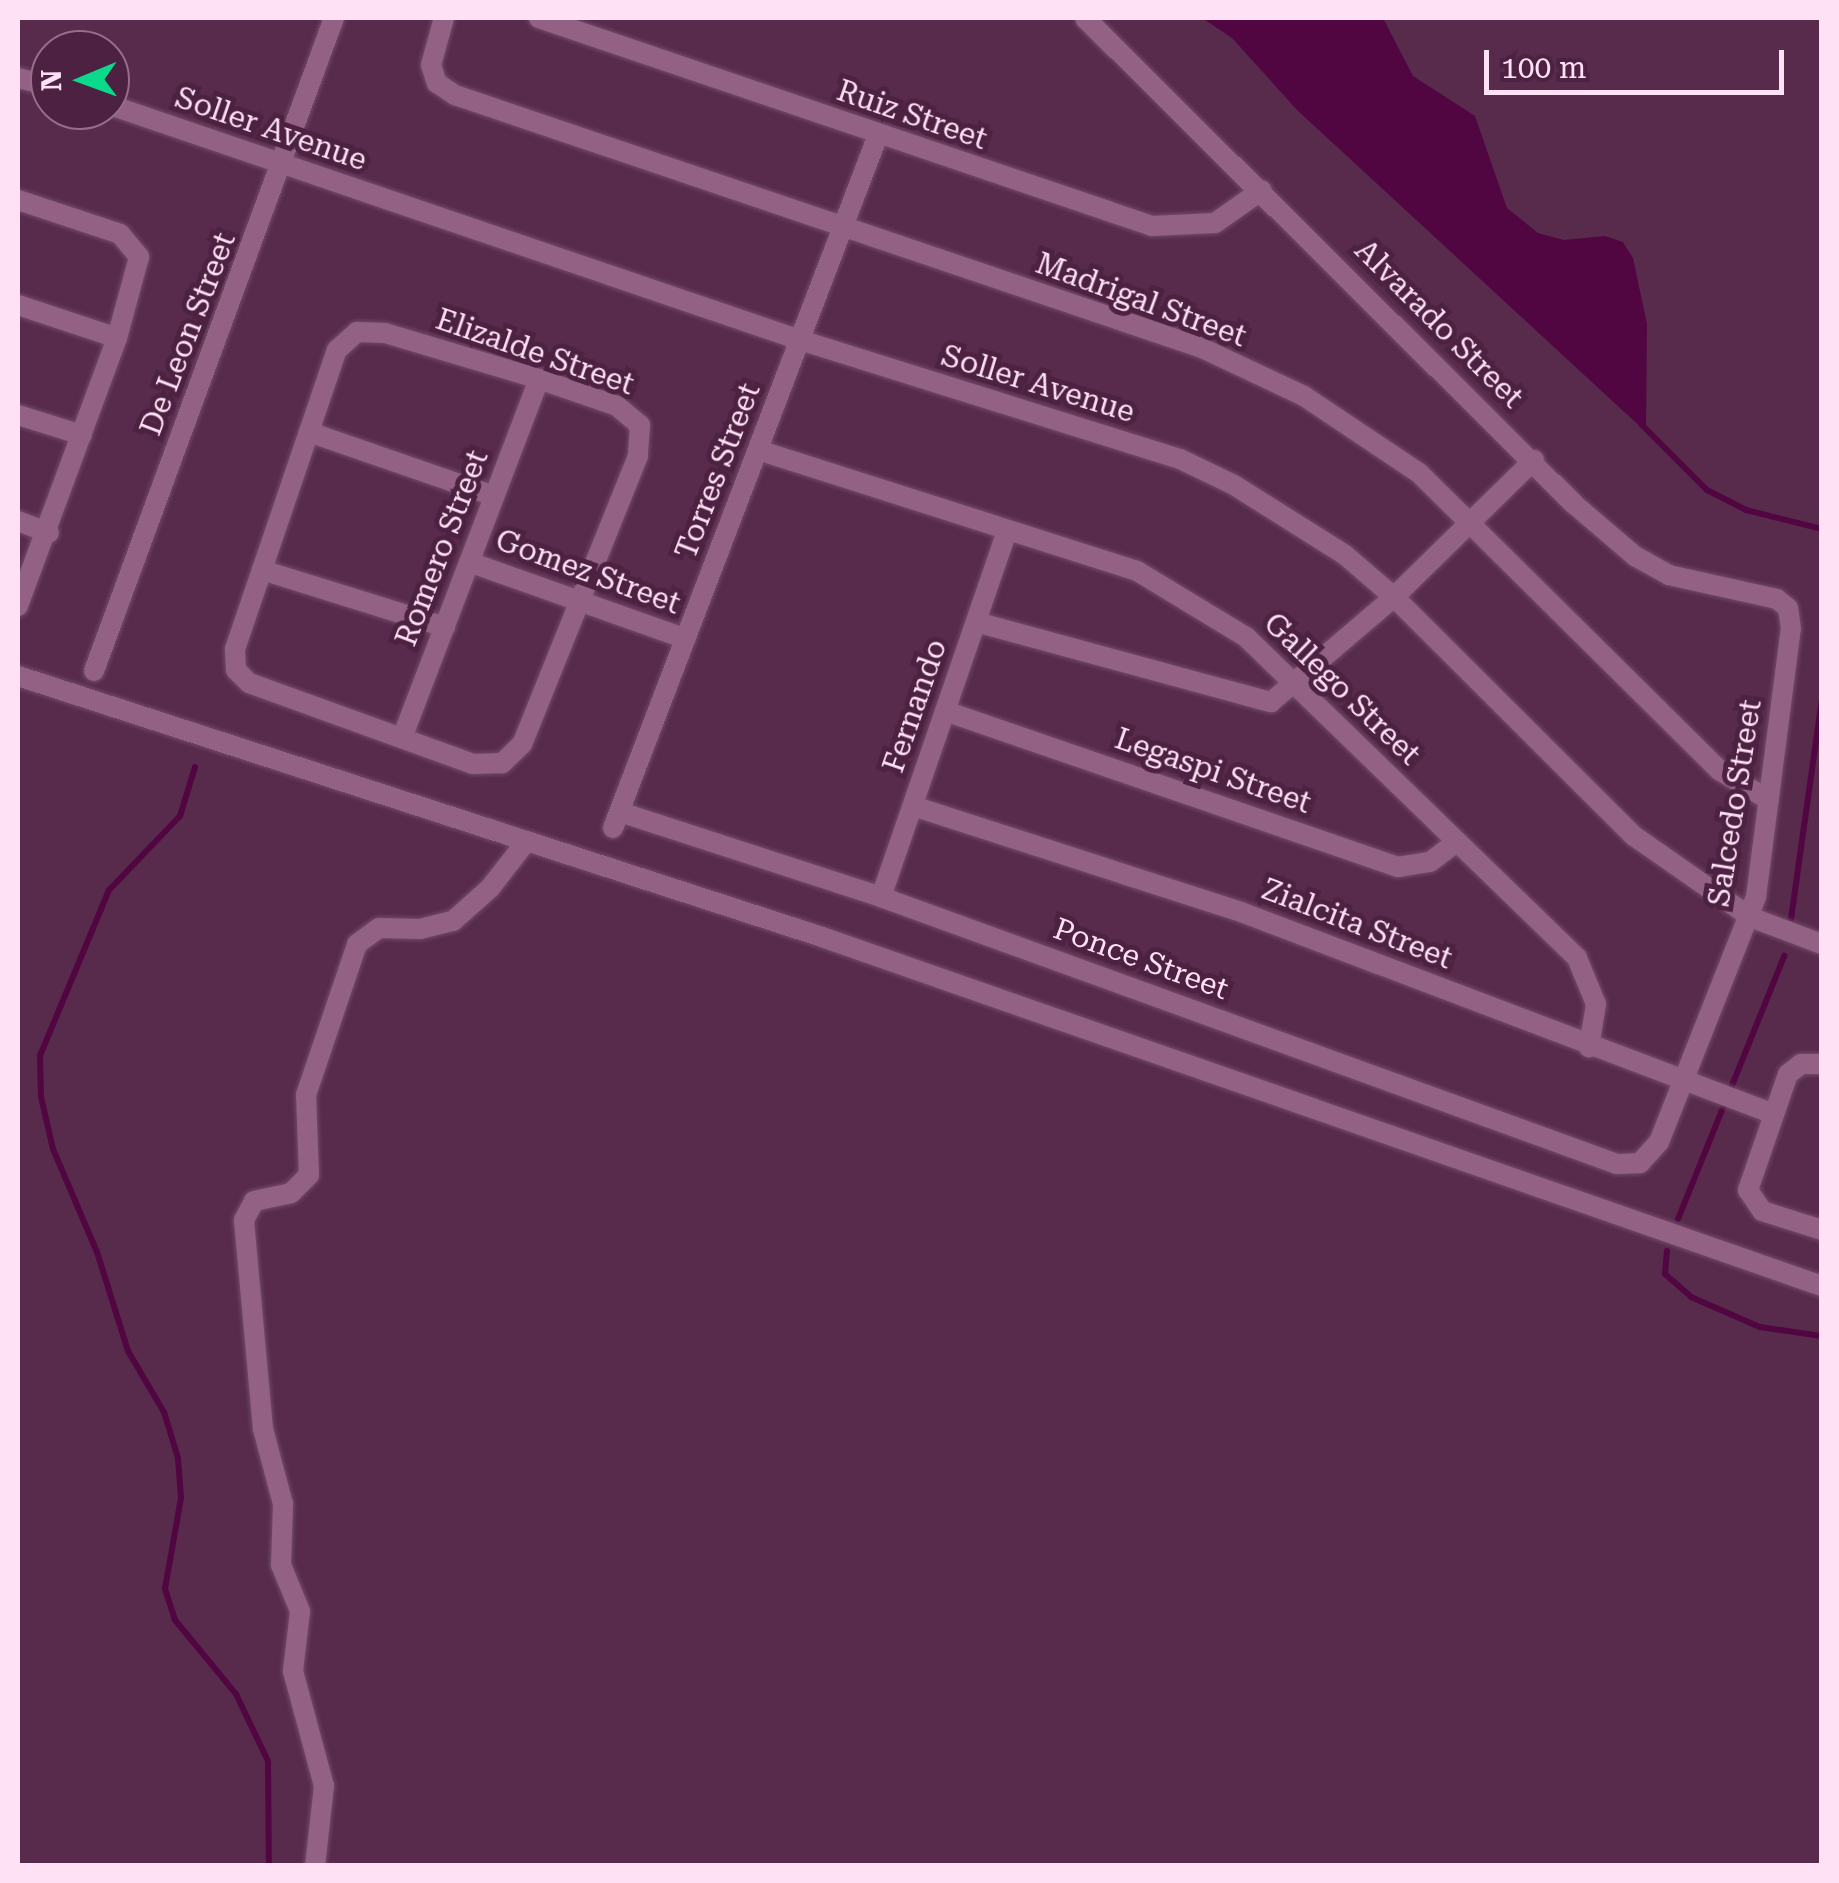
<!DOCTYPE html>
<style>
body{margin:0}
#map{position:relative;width:1839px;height:1883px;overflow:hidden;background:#582b4c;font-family:"Roboto Serif",serif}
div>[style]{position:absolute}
.water>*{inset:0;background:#510642}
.stream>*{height:6px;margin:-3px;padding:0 3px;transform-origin:3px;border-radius:3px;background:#510642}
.roads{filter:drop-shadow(0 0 2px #724b68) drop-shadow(0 0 2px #724b68)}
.minor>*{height:20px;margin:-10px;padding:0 10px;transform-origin:10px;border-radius:10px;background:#936184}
span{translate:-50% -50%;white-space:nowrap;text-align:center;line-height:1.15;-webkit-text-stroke:10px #4d2141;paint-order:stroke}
.street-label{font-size:30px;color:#fee1f5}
.frame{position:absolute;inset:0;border:20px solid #fee1f5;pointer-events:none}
.north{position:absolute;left:30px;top:30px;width:100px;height:100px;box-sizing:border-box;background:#4d2141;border:2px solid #946e89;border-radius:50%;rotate:269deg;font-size:28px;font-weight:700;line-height:40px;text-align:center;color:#fee1f5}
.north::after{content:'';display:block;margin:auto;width:35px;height:45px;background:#0bd98b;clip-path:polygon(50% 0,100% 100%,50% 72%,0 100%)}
.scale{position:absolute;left:1484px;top:50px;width:300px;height:45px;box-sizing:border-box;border:5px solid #fee1f5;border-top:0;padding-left:12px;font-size:30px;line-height:35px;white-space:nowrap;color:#fee1f5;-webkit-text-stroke:8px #4d2141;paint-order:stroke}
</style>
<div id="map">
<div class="water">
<div style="clip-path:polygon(1202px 18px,1383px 18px,1413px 76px,1475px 116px,1507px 208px,1538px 233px,1564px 240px,1605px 236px,1623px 242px,1633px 258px,1647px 324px,1646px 432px,1297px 110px,1232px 38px)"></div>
</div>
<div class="stream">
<div style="left:1642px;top:425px;width:92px;rotate:45deg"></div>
<div style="left:1707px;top:490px;width:44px;rotate:27.1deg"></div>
<div style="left:1746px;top:510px;width:78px;rotate:14deg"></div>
<div style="left:195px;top:767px;width:51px;rotate:107deg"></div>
<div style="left:180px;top:816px;width:103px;rotate:133.8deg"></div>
<div style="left:109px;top:890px;width:180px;rotate:112.6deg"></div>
<div style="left:40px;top:1056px;width:41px;rotate:88.6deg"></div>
<div style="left:41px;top:1097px;width:53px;rotate:77deg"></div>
<div style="left:53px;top:1149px;width:112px;rotate:66.9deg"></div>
<div style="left:97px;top:1252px;width:104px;rotate:72.6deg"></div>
<div style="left:128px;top:1351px;width:71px;rotate:59.5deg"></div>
<div style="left:164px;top:1412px;width:48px;rotate:73.1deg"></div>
<div style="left:178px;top:1458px;width:40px;rotate:85.7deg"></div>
<div style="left:181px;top:1498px;width:92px;rotate:100deg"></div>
<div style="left:165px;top:1589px;width:33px;rotate:72deg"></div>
<div style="left:175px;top:1620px;width:96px;rotate:50.5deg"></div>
<div style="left:236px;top:1694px;width:74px;rotate:64.5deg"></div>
<div style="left:268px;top:1761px;width:105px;rotate:89.5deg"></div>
<div style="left:1791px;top:919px;width:223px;rotate:-82deg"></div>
<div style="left:1678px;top:1219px;width:284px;rotate:-68deg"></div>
<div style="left:1667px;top:1251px;width:23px;rotate:95deg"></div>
<div style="left:1665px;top:1274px;width:35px;rotate:41deg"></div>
<div style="left:1691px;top:1297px;width:75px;rotate:23.5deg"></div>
<div style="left:1760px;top:1327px;width:63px;rotate:8.3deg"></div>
</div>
<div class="roads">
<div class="minor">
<div style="left:444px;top:18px;width:49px;rotate:105.5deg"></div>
<div style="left:431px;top:65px;width:19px;rotate:72deg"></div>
<div style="left:437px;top:83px;width:22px;rotate:34deg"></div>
<div style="left:455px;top:95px;width:789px;rotate:18.71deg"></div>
<div style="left:1202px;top:348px;width:113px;rotate:25.2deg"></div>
<div style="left:1304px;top:396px;width:138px;rotate:33.8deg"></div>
<div style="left:1419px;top:473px;width:422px;rotate:44.7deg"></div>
<div style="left:1719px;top:770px;width:58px;rotate:31deg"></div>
<div style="left:539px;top:18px;width:647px;rotate:18.74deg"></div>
<div style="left:1152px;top:226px;width:63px;rotate:-2.7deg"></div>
<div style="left:1215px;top:223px;width:57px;rotate:-35.1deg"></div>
<div style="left:18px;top:78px;width:33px;rotate:14deg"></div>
<div style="left:110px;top:105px;width:729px;rotate:18.81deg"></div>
<div style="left:800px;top:340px;width:398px;rotate:17.4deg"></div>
<div style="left:1180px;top:459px;width:60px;rotate:25.7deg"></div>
<div style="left:1234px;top:485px;width:131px;rotate:32.2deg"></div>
<div style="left:1345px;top:555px;width:65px;rotate:40.6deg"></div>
<div style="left:1394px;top:597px;width:339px;rotate:44.9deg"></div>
<div style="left:1634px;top:836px;width:141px;rotate:34.9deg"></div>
<div style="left:1750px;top:917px;width:77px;rotate:20.6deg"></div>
<div style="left:18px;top:200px;width:108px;rotate:18.4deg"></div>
<div style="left:120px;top:234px;width:30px;rotate:50deg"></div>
<div style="left:139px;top:257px;width:84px;rotate:105.2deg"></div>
<div style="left:117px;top:338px;width:286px;rotate:110.3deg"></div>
<div style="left:18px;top:305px;width:104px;rotate:18.4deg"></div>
<div style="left:357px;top:332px;width:28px;rotate:2deg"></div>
<div style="left:385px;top:333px;width:161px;rotate:16.6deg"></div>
<div style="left:539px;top:379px;width:83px;rotate:19.1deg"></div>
<div style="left:617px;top:406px;width:30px;rotate:40deg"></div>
<div style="left:640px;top:425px;width:31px;rotate:94deg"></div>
<div style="left:638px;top:456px;width:310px;rotate:111.9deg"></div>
<div style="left:522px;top:744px;width:28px;rotate:136deg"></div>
<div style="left:502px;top:763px;width:29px;rotate:178deg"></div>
<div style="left:473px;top:764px;width:238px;rotate:-160.1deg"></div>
<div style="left:249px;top:683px;width:18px;rotate:-135deg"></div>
<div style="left:236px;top:670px;width:21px;rotate:-93deg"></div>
<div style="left:235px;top:649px;width:316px;rotate:-71.2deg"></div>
<div style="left:337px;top:350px;width:27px;rotate:-42deg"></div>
<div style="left:18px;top:415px;width:67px;rotate:17.4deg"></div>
<div style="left:309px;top:432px;width:196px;rotate:19.1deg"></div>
<div style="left:758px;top:450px;width:398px;rotate:17.7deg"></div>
<div style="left:1137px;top:571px;width:127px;rotate:31.2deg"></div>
<div style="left:1246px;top:637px;width:461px;rotate:44.1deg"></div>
<div style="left:1577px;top:958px;width:50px;rotate:67.6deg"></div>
<div style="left:1596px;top:1004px;width:44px;rotate:99.2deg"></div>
<div style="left:18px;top:521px;width:33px;rotate:21deg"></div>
<div style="left:469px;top:562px;width:230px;rotate:19.5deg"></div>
<div style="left:262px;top:570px;width:192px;rotate:17.3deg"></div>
<div style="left:976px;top:622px;width:306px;rotate:15.2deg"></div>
<div style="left:1271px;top:702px;width:162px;rotate:-40.5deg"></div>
<div style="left:1394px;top:597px;width:196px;rotate:-44.4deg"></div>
<div style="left:94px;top:671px;width:696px;rotate:-69.82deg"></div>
<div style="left:18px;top:676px;width:845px;rotate:17.98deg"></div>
<div style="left:822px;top:937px;width:1059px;rotate:19.24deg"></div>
<div style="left:945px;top:711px;width:479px;rotate:19deg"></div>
<div style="left:1398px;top:867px;width:32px;rotate:-9deg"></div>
<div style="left:1430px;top:862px;width:34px;rotate:-37deg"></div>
<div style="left:402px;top:738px;width:384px;rotate:-69.1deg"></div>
<div style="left:913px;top:806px;width:345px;rotate:17.9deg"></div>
<div style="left:1241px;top:912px;width:570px;rotate:20.76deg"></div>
<div style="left:620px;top:812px;width:274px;rotate:18deg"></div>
<div style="left:881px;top:897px;width:783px;rotate:19.94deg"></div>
<div style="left:1617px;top:1164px;width:23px;rotate:-2deg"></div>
<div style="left:1640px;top:1163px;width:28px;rotate:-48deg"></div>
<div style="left:1659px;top:1142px;width:264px;rotate:-68.4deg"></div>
<div style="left:1756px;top:897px;width:270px;rotate:-82.6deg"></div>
<div style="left:1791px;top:629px;width:21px;rotate:-98deg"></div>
<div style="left:1788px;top:608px;width:14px;rotate:-141deg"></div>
<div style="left:1777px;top:599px;width:111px;rotate:-167.5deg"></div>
<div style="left:1669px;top:575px;width:38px;rotate:-151deg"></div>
<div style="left:1636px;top:557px;width:82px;rotate:-139.5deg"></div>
<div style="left:1574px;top:504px;width:689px;rotate:-135.18deg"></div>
<div style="left:613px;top:828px;width:742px;rotate:-69.07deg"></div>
<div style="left:881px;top:897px;width:385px;rotate:-71deg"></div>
<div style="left:1822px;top:1064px;width:21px;rotate:180deg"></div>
<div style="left:1801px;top:1064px;width:16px;rotate:142deg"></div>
<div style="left:1788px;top:1074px;width:123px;rotate:109deg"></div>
<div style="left:1748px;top:1190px;width:25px;rotate:56deg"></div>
<div style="left:1762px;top:1211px;width:63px;rotate:17.6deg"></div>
<div style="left:315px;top:1866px;width:81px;rotate:-83.6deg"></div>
<div style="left:324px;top:1786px;width:119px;rotate:-105.1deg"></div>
<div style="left:293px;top:1671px;width:60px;rotate:-83.3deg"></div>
<div style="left:300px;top:1611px;width:50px;rotate:-112.4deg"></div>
<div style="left:281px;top:1565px;width:61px;rotate:-88.1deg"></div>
<div style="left:283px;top:1504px;width:78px;rotate:-104.9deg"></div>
<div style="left:263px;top:1429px;width:210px;rotate:-95.2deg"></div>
<div style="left:244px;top:1220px;width:21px;rotate:-62deg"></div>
<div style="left:254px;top:1201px;width:38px;rotate:-12deg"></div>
<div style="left:291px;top:1193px;width:25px;rotate:-45deg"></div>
<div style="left:309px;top:1175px;width:80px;rotate:-92.1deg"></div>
<div style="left:306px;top:1095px;width:159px;rotate:-71.3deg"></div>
<div style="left:357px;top:944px;width:27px;rotate:-36deg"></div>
<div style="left:379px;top:928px;width:41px;rotate:1.4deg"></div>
<div style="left:420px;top:929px;width:34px;rotate:-14deg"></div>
<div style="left:453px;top:921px;width:50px;rotate:-41.7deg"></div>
<div style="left:490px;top:888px;width:57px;rotate:-52.1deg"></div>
</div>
</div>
<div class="street-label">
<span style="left:912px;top:115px;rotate:19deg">Ruiz Street</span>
<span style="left:271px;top:129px;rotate:19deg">Soller Avenue</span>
<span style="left:1141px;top:300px;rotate:20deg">Madrigal Street</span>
<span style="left:1439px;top:324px;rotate:45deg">Alvarado Street</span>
<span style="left:188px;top:334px;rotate:-69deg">De Leon Street</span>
<span style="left:535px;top:352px;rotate:19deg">Elizalde Street</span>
<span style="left:1038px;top:384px;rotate:17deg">Soller Avenue</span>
<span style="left:718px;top:471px;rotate:-69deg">Torres Street</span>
<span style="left:442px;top:548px;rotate:-69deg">Romero Street</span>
<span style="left:588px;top:572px;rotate:20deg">Gomez Street</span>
<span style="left:1342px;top:689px;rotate:44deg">Gallego Street</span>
<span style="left:915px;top:706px;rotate:-71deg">Fernando</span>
<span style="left:1213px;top:771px;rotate:19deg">Legaspi Street</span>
<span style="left:1735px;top:803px;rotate:-81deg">Salcedo Street</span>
<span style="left:1357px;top:924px;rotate:21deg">Zialcita Street</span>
<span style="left:1141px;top:959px;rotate:20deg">Ponce Street</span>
</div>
<div class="frame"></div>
<div class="north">N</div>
<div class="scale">100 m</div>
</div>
